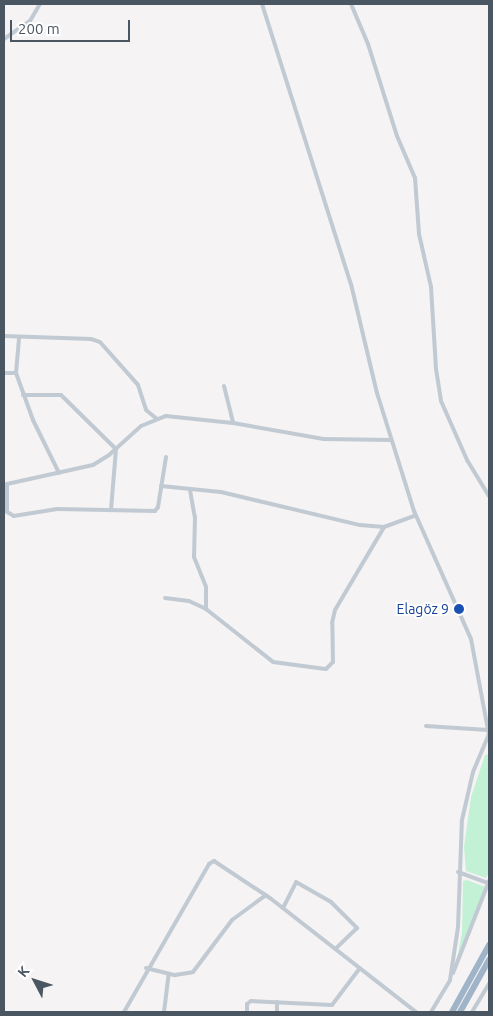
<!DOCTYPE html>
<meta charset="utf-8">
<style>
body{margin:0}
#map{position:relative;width:493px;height:1016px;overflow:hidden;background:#f5f3f3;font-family:Ubuntu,sans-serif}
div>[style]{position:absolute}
.green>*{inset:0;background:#c3f1d5}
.minor>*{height:4px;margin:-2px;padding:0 2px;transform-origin:2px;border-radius:2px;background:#c1cad2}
.trunk>*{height:6px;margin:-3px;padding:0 3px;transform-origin:3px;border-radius:3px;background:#9fb4c9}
.dots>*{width:14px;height:14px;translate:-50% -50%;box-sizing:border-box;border:2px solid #fff;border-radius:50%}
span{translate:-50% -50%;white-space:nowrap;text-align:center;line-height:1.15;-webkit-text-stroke:4px #fff;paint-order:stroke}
.transit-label{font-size:14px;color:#164399}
.right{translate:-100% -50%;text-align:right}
.frame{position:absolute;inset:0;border:5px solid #4a5661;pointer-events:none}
.north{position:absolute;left:10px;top:956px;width:50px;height:50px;-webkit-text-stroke:4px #fff;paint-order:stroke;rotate:310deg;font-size:14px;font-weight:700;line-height:20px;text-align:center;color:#4a5661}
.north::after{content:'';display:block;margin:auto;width:18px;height:22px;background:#4a5661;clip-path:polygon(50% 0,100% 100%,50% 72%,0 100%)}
.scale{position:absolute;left:10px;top:20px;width:120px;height:22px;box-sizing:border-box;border:2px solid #4a5661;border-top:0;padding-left:6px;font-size:15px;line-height:18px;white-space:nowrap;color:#4a5661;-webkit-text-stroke:4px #fff;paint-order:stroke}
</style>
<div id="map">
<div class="green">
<div style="clip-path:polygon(489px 754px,489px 873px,486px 878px,466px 871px,464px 847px,471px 797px,485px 755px)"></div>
<div style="clip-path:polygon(467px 880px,485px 887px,456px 964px,462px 933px,463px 881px)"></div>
</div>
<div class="minor">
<div style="left:262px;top:4px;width:294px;rotate:72.4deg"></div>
<div style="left:351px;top:284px;width:112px;rotate:76.6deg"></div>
<div style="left:377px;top:393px;width:124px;rotate:72.6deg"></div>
<div style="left:414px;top:511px;width:140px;rotate:66deg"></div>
<div style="left:471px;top:639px;width:98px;rotate:79.4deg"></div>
<div style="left:351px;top:4px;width:43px;rotate:67deg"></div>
<div style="left:368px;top:44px;width:96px;rotate:72.5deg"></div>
<div style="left:397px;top:136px;width:46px;rotate:66.8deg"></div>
<div style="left:415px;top:178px;width:56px;rotate:85.9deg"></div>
<div style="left:419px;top:234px;width:54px;rotate:77.2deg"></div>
<div style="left:431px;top:287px;width:82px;rotate:86.5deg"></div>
<div style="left:436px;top:369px;width:32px;rotate:81deg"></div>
<div style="left:441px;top:401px;width:64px;rotate:66.2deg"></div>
<div style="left:467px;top:460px;width:42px;rotate:58.6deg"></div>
<div style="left:4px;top:39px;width:32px;rotate:-35deg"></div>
<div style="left:30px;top:21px;width:20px;rotate:-60deg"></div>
<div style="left:4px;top:336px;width:87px;rotate:2deg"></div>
<div style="left:91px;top:339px;width:9px;rotate:18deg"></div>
<div style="left:100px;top:342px;width:57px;rotate:48.5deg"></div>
<div style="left:138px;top:385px;width:26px;rotate:72deg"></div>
<div style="left:146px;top:410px;width:13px;rotate:39deg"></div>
<div style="left:4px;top:373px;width:12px"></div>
<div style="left:16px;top:373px;width:50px;rotate:70.1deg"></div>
<div style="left:33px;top:420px;width:59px;rotate:63.9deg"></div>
<div style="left:16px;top:373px;width:36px;rotate:-85deg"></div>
<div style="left:224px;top:386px;width:38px;rotate:76deg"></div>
<div style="left:23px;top:395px;width:38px"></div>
<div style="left:61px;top:395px;width:77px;rotate:44.5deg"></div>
<div style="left:116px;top:449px;width:61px;rotate:94.7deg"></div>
<div style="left:166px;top:457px;width:51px;rotate:99.1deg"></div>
<div style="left:158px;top:507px;width:5px;rotate:127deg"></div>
<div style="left:155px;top:511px;width:98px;rotate:-178.8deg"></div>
<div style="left:57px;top:509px;width:44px;rotate:170.8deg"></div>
<div style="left:14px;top:516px;width:8px;rotate:-150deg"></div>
<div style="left:7px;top:512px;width:28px;rotate:-90deg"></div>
<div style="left:7px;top:484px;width:88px;rotate:-12.5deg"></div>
<div style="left:93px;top:465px;width:19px;rotate:-32deg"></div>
<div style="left:109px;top:455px;width:43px;rotate:-42.2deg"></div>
<div style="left:141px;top:426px;width:27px;rotate:-22deg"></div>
<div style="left:166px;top:416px;width:67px;rotate:6deg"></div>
<div style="left:233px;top:423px;width:92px;rotate:10deg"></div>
<div style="left:324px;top:439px;width:67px;rotate:0.9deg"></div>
<div style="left:161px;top:486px;width:60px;rotate:5.7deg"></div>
<div style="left:221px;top:492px;width:143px;rotate:13.4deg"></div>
<div style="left:360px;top:525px;width:24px;rotate:5deg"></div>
<div style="left:384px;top:527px;width:33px;rotate:-20deg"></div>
<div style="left:190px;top:490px;width:27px;rotate:80deg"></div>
<div style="left:195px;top:517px;width:40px;rotate:91.4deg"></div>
<div style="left:194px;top:557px;width:32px;rotate:68deg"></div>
<div style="left:206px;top:587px;width:22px;rotate:90deg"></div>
<div style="left:165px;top:598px;width:24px;rotate:7deg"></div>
<div style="left:189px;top:601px;width:19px;rotate:25deg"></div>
<div style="left:206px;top:609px;width:85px;rotate:38.3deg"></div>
<div style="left:273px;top:662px;width:53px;rotate:7.5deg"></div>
<div style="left:326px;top:669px;width:10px;rotate:-45deg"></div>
<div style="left:333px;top:662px;width:39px;rotate:-91deg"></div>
<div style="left:332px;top:623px;width:13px;rotate:-77deg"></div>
<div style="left:335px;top:610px;width:96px;rotate:-59.4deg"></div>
<div style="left:426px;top:726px;width:62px;rotate:3.7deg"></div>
<div style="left:458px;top:872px;width:33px;rotate:20deg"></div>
<div style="left:283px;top:908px;width:29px;rotate:-63deg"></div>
<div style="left:296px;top:882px;width:40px;rotate:29.7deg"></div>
<div style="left:331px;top:902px;width:37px;rotate:45deg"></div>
<div style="left:357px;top:928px;width:29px;rotate:136deg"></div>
<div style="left:146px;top:968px;width:30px;rotate:14deg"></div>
<div style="left:175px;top:975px;width:18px;rotate:-9deg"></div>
<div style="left:193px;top:972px;width:65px;rotate:-53.1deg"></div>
<div style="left:232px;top:920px;width:42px;rotate:-36.3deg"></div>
<div style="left:453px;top:973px;width:99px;rotate:-68.6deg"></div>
<div style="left:450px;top:980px;width:54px;rotate:-81.4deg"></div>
<div style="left:458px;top:927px;width:107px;rotate:-87.9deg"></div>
<div style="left:462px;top:820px;width:49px;rotate:-77.1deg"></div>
<div style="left:473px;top:772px;width:41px;rotate:-67.2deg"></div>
<div style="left:277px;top:1002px;width:10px;rotate:90deg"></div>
<div style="left:124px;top:1012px;width:171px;rotate:-60.1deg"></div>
<div style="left:209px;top:864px;width:6px;rotate:-31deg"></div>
<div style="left:214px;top:861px;width:67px;rotate:33.5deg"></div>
<div style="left:270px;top:898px;width:185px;rotate:38deg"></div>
<div style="left:164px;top:1012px;width:38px;rotate:-83deg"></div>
<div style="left:247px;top:1012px;width:8px;rotate:-90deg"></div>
<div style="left:247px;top:1004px;width:5px;rotate:-37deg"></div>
<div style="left:251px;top:1001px;width:81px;rotate:2.8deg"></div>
<div style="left:332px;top:1005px;width:46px;rotate:-52.9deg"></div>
<div style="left:431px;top:1012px;width:37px;rotate:-59deg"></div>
<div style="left:472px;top:1012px;width:33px;rotate:-59deg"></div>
</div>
<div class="trunk">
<div style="left:452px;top:1012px;width:77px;rotate:-61.1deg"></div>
<div style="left:460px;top:1012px;width:60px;rotate:-60.9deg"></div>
</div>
<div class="dots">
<div style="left:459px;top:609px;background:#1a4fb4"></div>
</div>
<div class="transit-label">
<span class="right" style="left:449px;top:609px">Elagöz 9</span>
</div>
<div class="frame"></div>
<div class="north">K</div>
<div class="scale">200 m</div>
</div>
